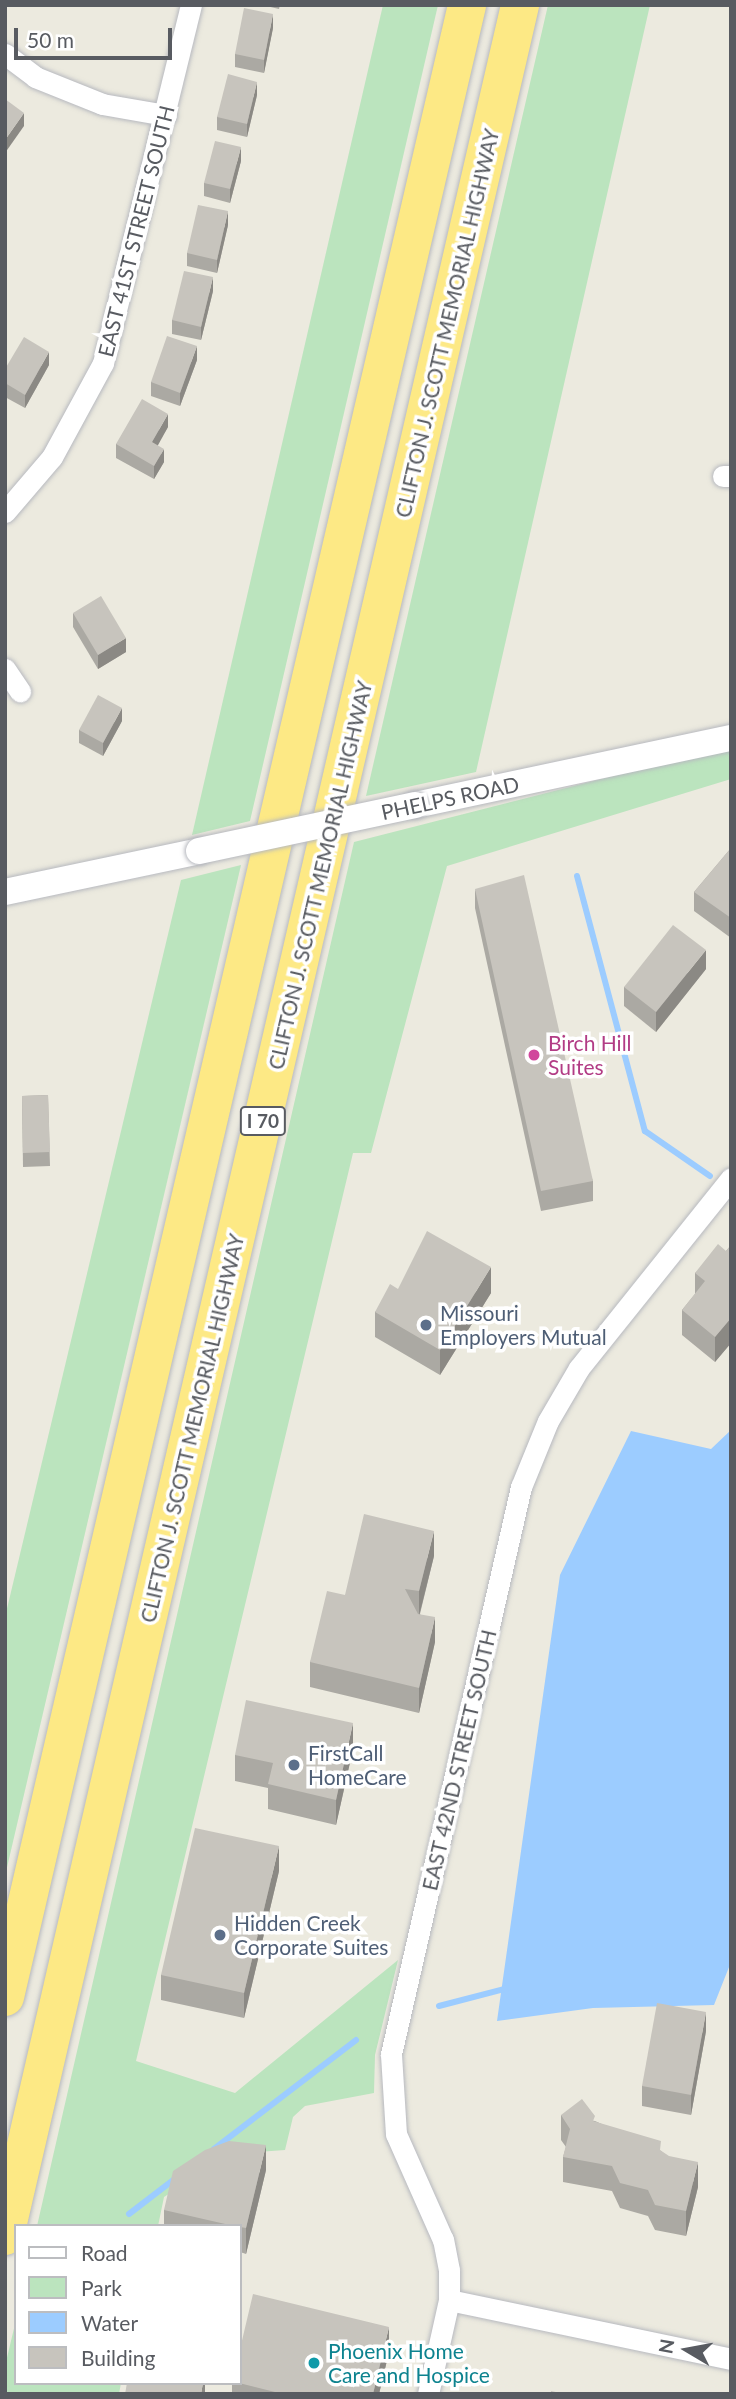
<!DOCTYPE html>
<style>
body{margin:0}
#map{position:relative;width:736px;height:2399px;overflow:hidden;background:#eceadf;font-family:Lato,sans-serif}
div>[style]{position:absolute}
.green>*{inset:0;background:#bbe4be}
.water>*{inset:0;background:#9cccff}
.stream>*{height:6px;margin:-3px;padding:0 3px;transform-origin:3px;border-radius:3px;background:#9cccff}
.roads{filter:drop-shadow(0 0 2px #b7b9bf) drop-shadow(0 0 2px #b7b9bf)}
.minor>*{height:21px;margin:-10.5px;padding:0 10.5px;transform-origin:10.5px;border-radius:10.5px;background:#fff}
.tertiary>*{height:26px;margin:-13px;padding:0 13px;transform-origin:13px;border-radius:13px;background:#fff}
.motorway>*{height:38px;margin:-19px;padding:0 19px;transform-origin:19px;border-radius:19px;background:#fde985}
.bridges{filter:drop-shadow(0 0 2px #b7b9bf) drop-shadow(0 0 2px #b7b9bf)}
.tertiary-bridge>*{height:26px;margin:-13px;padding:0 13px;transform-origin:13px;border-radius:13px;background:#fff}
.wall>*{inset:0;background:#aba9a3}
.shaded-wall>*{inset:0;background:#8b8984}
.building>*{inset:0;background:#c7c4bd}
.dots>*{width:19px;height:19px;translate:-50% -50%;box-sizing:border-box;border:4px solid #fff;border-radius:50%}
span{translate:-50% -50%;white-space:nowrap;text-align:center;line-height:1.15;-webkit-text-stroke:7px #fff;paint-order:stroke}
.shield-label span{padding:2px 5px;background:#fff;border:2px solid;border-radius:5px;-webkit-text-stroke-width:0}
.shield-label{font-size:19px;color:#585b61;font-weight:700}
.street-label{font-size:21px;color:#585b61}
.hotel-label{font-size:21px;color:#b23c85}
.left{translate:0 -50%;text-align:left}
.service-label{font-size:21px;color:#4e5e75}
.culture-label{font-size:21px;color:#0d838f}
.frame{position:absolute;inset:0;border:7px solid #585b61;pointer-events:none}
.legend{position:absolute;left:14px;top:2224px;width:228px;height:161px;box-sizing:border-box;background:#fff;border:2px solid #bcbdc0;margin:0;padding:9px 12px;list-style:none;font-size:21px;color:#585b61}
.legend li{display:flex;align-items:center;gap:14px;height:35px}
.legend b{width:35px;border:2px solid #bcbdc0}
.north{position:absolute;left:652px;top:2315px;width:70px;height:70px;-webkit-text-stroke:5px #fff;paint-order:stroke;rotate:280deg;font-size:19px;font-weight:700;line-height:28px;text-align:center;color:#585b61}
.north::after{content:'';display:block;margin:auto;width:24px;height:32px;background:#585b61;clip-path:polygon(50% 0,100% 100%,50% 72%,0 100%)}
.scale{position:absolute;left:14px;top:28px;width:158px;height:32px;box-sizing:border-box;border:4px solid #585b61;border-top:0;padding-left:9px;font-size:21px;line-height:24px;white-space:nowrap;color:#585b61;-webkit-text-stroke:5px #fff;paint-order:stroke}
</style>
<div id="map">
<div class="green">
<div style="clip-path:polygon(383px 5px,438px 5px,250px 821px,192px 835px)"></div>
<div style="clip-path:polygon(548px 5px,650px 5px,476px 772px,366px 796px)"></div>
<div style="clip-path:polygon(731px 746px,731px 779px,447px 866px,371px 1153px,353px 1153px,136px 2061px,235px 2093px,398px 1960px,375px 2055px,374px 2093px,305px 2106px,293px 2117px,285px 2150px,230px 2154px,164px 2197px,158px 2226px,37px 2226px,354px 842px)"></div>
<div style="clip-path:polygon(241px 865px,5px 1876px,5px 1617px,181px 880px)"></div>
<div style="clip-path:polygon(16px 2320px,16px 2383px,121px 2383px,119px 2394px,5px 2394px,5px 2366px)"></div>
</div>
<div class="water">
<div style="clip-path:polygon(731px 1430px,731px 1962px,714px 2005px,593px 2008px,497px 2021px,560px 1575px,631px 1431px,711px 1449px)"></div>
</div>
<div class="stream">
<div style="left:577px;top:876px;width:264px;rotate:75.1deg"></div>
<div style="left:645px;top:1131px;width:79px;rotate:34.7deg"></div>
<div style="left:439px;top:2006px;width:71px;rotate:-14.6deg"></div>
<div style="left:214px;top:2149px;width:179px;rotate:-37.5deg"></div>
<div style="left:129px;top:2214px;width:61px;rotate:-37.6deg"></div>
</div>
<div class="roads">
<div class="minor">
<div style="left:5px;top:54px;width:38px;rotate:37deg"></div>
<div style="left:35px;top:77px;width:72px;rotate:21.9deg"></div>
<div style="left:102px;top:104px;width:65px;rotate:9.8deg"></div>
<div style="left:723px;top:476px;width:8px"></div>
<div style="left:5px;top:512px;width:72px;rotate:-49.5deg"></div>
<div style="left:52px;top:457px;width:107px;rotate:-61.5deg"></div>
<div style="left:103px;top:363px;width:369px;rotate:-76.2deg"></div>
<div style="left:5px;top:669px;width:27px;rotate:56deg"></div>
<div style="left:449px;top:2300px;width:288px;rotate:11.8deg"></div>
<div style="left:428px;top:2394px;width:96px;rotate:-77.4deg"></div>
<div style="left:449px;top:2300px;width:30px;rotate:-90deg"></div>
<div style="left:449px;top:2270px;width:31px;rotate:-101deg"></div>
<div style="left:443px;top:2240px;width:116px;rotate:-113.9deg"></div>
<div style="left:396px;top:2134px;width:80px;rotate:-93.6deg"></div>
<div style="left:391px;top:2054px;width:582px;rotate:-77.09deg"></div>
<div style="left:521px;top:1487px;width:71px;rotate:-67.8deg"></div>
<div style="left:548px;top:1421px;width:61px;rotate:-59.7deg"></div>
<div style="left:579px;top:1368px;width:243px;rotate:-51.3deg"></div>
</div>
<div class="tertiary">
<div style="left:415px;top:805px;width:323px;rotate:-12deg"></div>
<div style="left:5px;top:892px;width:198px;rotate:-11.9deg"></div>
</div>
<div class="motorway">
<div style="left:5px;top:1997px;width:2045px;rotate:-76.94deg"></div>
<div style="left:5px;top:2236px;width:2290px;rotate:-77deg"></div>
</div>
</div>
<div class="bridges">
<div class="tertiary-bridge">
<div style="left:199px;top:851px;width:221px;rotate:-12deg"></div>
</div>
</div>
<div class="wall">
<div style="clip-path:polygon(262px 5px,280px 5px,279px 9px)"></div>
<div style="clip-path:polygon(273px 28px,264px 73px,235px 67px,235px 54px)"></div>
<div style="clip-path:polygon(257px 95px,247px 137px,217px 130px,217px 117px)"></div>
<div style="clip-path:polygon(241px 161px,230px 203px,204px 196px,204px 183px)"></div>
<div style="clip-path:polygon(228px 225px,217px 273px,187px 266px,187px 253px)"></div>
<div style="clip-path:polygon(213px 291px,201px 340px,172px 334px,172px 320px)"></div>
<div style="clip-path:polygon(197px 360px,180px 406px,151px 396px,151px 382px)"></div>
<div style="clip-path:polygon(49px 365px,25px 408px,5px 397px,5px 369px)"></div>
<div style="clip-path:polygon(168px 427px,157px 445px,164px 462px,154px 479px,116px 458px,116px 444px)"></div>
<div style="clip-path:polygon(73px 613px,126px 652px,98px 669px,73px 627px)"></div>
<div style="clip-path:polygon(122px 721px,103px 756px,79px 743px,79px 730px)"></div>
<div style="clip-path:polygon(731px 848px,731px 938px,694px 911px,694px 892px)"></div>
<div style="clip-path:polygon(475px 889px,593px 1181px,593px 1201px,541px 1211px,475px 908px)"></div>
<div style="clip-path:polygon(706px 969px,656px 1032px,624px 1006px,624px 987px)"></div>
<div style="clip-path:polygon(48px 1095px,50px 1166px,23px 1167px,22px 1096px)"></div>
<div style="clip-path:polygon(731px 1245px,731px 1343px,715px 1362px,682px 1335px,682px 1310px,695px 1294px,695px 1273px,726px 1251px)"></div>
<div style="clip-path:polygon(398px 1289px,491px 1293px,440px 1375px,375px 1337px,375px 1312px)"></div>
<div style="clip-path:polygon(434px 1556px,420px 1614px,435px 1642px,419px 1713px,310px 1687px,310px 1662px,345px 1595px)"></div>
<div style="clip-path:polygon(353px 1749px,336px 1825px,268px 1809px,268px 1788px,235px 1781px,235px 1755px)"></div>
<div style="clip-path:polygon(279px 1871px,244px 2018px,161px 2000px,161px 1975px)"></div>
<div style="clip-path:polygon(706px 2031px,691px 2115px,642px 2106px,642px 2086px)"></div>
<div style="clip-path:polygon(561px 2115px,595px 2121px,661px 2151px,698px 2187px,686px 2236px,655px 2230px,648px 2216px,620px 2208px,612px 2191px,563px 2182px,563px 2157px,566px 2147px,561px 2140px)"></div>
<div style="clip-path:polygon(266px 2170px,246px 2254px,240px 2252px,240px 2226px,164px 2226px,164px 2210px)"></div>
<div style="clip-path:polygon(389px 2352px,379px 2394px,232px 2394px,232px 2383px,240px 2383px)"></div>
</div>
<div class="shaded-wall">
<div style="clip-path:polygon(273px 14px,273px 28px,264px 73px,264px 60px)"></div>
<div style="clip-path:polygon(257px 82px,257px 95px,247px 137px,247px 124px)"></div>
<div style="clip-path:polygon(24px 113px,24px 126px,5px 153px,5px 140px)"></div>
<div style="clip-path:polygon(241px 147px,241px 161px,230px 203px,230px 189px)"></div>
<div style="clip-path:polygon(228px 211px,228px 225px,217px 273px,217px 260px)"></div>
<div style="clip-path:polygon(213px 277px,213px 291px,201px 340px,201px 327px)"></div>
<div style="clip-path:polygon(197px 346px,197px 360px,180px 406px,180px 393px)"></div>
<div style="clip-path:polygon(49px 352px,49px 365px,25px 408px,25px 395px)"></div>
<div style="clip-path:polygon(168px 414px,168px 427px,152px 456px,152px 442px)"></div>
<div style="clip-path:polygon(164px 449px,164px 462px,154px 479px,154px 466px)"></div>
<div style="clip-path:polygon(126px 638px,126px 652px,98px 669px,98px 655px)"></div>
<div style="clip-path:polygon(122px 708px,122px 721px,103px 756px,103px 743px)"></div>
<div style="clip-path:polygon(706px 950px,706px 969px,656px 1032px,656px 1012px)"></div>
<div style="clip-path:polygon(491px 1267px,491px 1293px,440px 1375px,440px 1350px)"></div>
<div style="clip-path:polygon(731px 1318px,731px 1343px,715px 1362px,715px 1337px)"></div>
<div style="clip-path:polygon(434px 1531px,434px 1556px,419px 1616px,419px 1591px)"></div>
<div style="clip-path:polygon(435px 1617px,435px 1642px,419px 1713px,419px 1688px)"></div>
<div style="clip-path:polygon(353px 1723px,353px 1749px,336px 1825px,336px 1800px)"></div>
<div style="clip-path:polygon(279px 1846px,279px 1871px,244px 2018px,244px 1993px)"></div>
<div style="clip-path:polygon(706px 2012px,706px 2031px,691px 2115px,691px 2095px)"></div>
<div style="clip-path:polygon(266px 2145px,266px 2170px,246px 2254px,246px 2228px)"></div>
<div style="clip-path:polygon(698px 2162px,698px 2187px,686px 2236px,686px 2211px)"></div>
<div style="clip-path:polygon(389px 2327px,389px 2352px,379px 2394px,373px 2394px)"></div>
<div style="clip-path:polygon(203px 2383px,205px 2383px,205px 2394px,201px 2394px)"></div>
</div>
<div class="building">
<div style="clip-path:polygon(244px 8px,273px 14px,264px 60px,235px 54px)"></div>
<div style="clip-path:polygon(228px 74px,257px 82px,247px 124px,217px 117px)"></div>
<div style="clip-path:polygon(5px 99px,24px 113px,5px 140px)"></div>
<div style="clip-path:polygon(215px 141px,241px 147px,230px 189px,204px 183px)"></div>
<div style="clip-path:polygon(198px 205px,228px 211px,217px 260px,187px 253px)"></div>
<div style="clip-path:polygon(184px 271px,213px 277px,201px 327px,172px 320px)"></div>
<div style="clip-path:polygon(167px 336px,197px 346px,180px 393px,151px 382px)"></div>
<div style="clip-path:polygon(24px 337px,49px 352px,25px 395px,5px 383px,5px 369px)"></div>
<div style="clip-path:polygon(142px 399px,168px 414px,152px 442px,164px 449px,154px 466px,116px 444px)"></div>
<div style="clip-path:polygon(101px 596px,126px 638px,98px 655px,73px 613px)"></div>
<div style="clip-path:polygon(98px 695px,122px 708px,103px 743px,79px 730px)"></div>
<div style="clip-path:polygon(731px 848px,731px 918px,694px 892px)"></div>
<div style="clip-path:polygon(524px 875px,593px 1181px,541px 1191px,475px 889px)"></div>
<div style="clip-path:polygon(673px 925px,706px 950px,656px 1012px,624px 987px)"></div>
<div style="clip-path:polygon(48px 1095px,50px 1152px,23px 1153px,22px 1096px)"></div>
<div style="clip-path:polygon(427px 1231px,491px 1267px,440px 1350px,375px 1312px,390px 1284px,398px 1289px)"></div>
<div style="clip-path:polygon(718px 1244px,726px 1251px,731px 1245px,731px 1318px,715px 1337px,682px 1310px,705px 1281px,695px 1273px)"></div>
<div style="clip-path:polygon(364px 1514px,434px 1531px,419px 1591px,405px 1589px,418px 1614px,435px 1617px,419px 1688px,310px 1662px,327px 1591px,345px 1595px)"></div>
<div style="clip-path:polygon(246px 1700px,353px 1723px,336px 1800px,268px 1784px,273px 1763px,235px 1755px)"></div>
<div style="clip-path:polygon(195px 1828px,279px 1846px,244px 1993px,161px 1975px)"></div>
<div style="clip-path:polygon(657px 2003px,706px 2012px,691px 2095px,642px 2086px)"></div>
<div style="clip-path:polygon(582px 2099px,595px 2116px,593px 2121px,661px 2141px,660px 2150px,669px 2156px,698px 2162px,686px 2211px,655px 2205px,648px 2190px,620px 2183px,612px 2166px,563px 2157px,570px 2129px,561px 2115px)"></div>
<div style="clip-path:polygon(229px 2141px,266px 2145px,246px 2228px,240px 2227px,240px 2226px,234px 2226px,164px 2210px,173px 2171px,205px 2150px)"></div>
<div style="clip-path:polygon(253px 2294px,389px 2327px,373px 2394px,283px 2394px,239px 2383px,240px 2383px,240px 2349px)"></div>
<div style="clip-path:polygon(127px 2383px,203px 2383px,201px 2394px,125px 2394px)"></div>
<div style="clip-path:polygon(551px 2391px,565px 2394px,551px 2394px)"></div>
</div>
<div class="dots">
<div style="left:534px;top:1055px;background:#d1479c"></div>
<div style="left:426px;top:1325px;background:#5c6f8a"></div>
<div style="left:294px;top:1765px;background:#5c6f8a"></div>
<div style="left:220px;top:1935px;background:#5c6f8a"></div>
<div style="left:314px;top:2363px;background:#0f9aa8"></div>
</div>
<div class="shield-label">
<span style="left:263px;top:1121px">I 70</span>
</div>
<div class="street-label">
<span style="left:136px;top:231px;rotate:-76deg">EAST 41ST STREET SOUTH</span>
<span style="left:447px;top:323px;rotate:-77deg">CLIFTON J. SCOTT MEMORIAL HIGHWAY</span>
<span style="left:450px;top:798px;rotate:-12deg">PHELPS ROAD</span>
<span style="left:320px;top:875px;rotate:-77deg">CLIFTON J. SCOTT MEMORIAL HIGHWAY</span>
<span style="left:192px;top:1428px;rotate:-77deg">CLIFTON J. SCOTT MEMORIAL HIGHWAY</span>
<span style="left:459px;top:1760px;rotate:-77deg">EAST 42ND STREET SOUTH</span>
</div>
<div class="hotel-label">
<span class="left" style="left:548px;top:1055px">Birch Hill<br>Suites</span>
</div>
<div class="service-label">
<span class="left" style="left:440px;top:1325px">Missouri<br>Employers Mutual</span>
<span class="left" style="left:308px;top:1765px">FirstCall<br>HomeCare</span>
<span class="left" style="left:234px;top:1935px">Hidden Creek<br>Corporate Suites</span>
</div>
<div class="culture-label">
<span class="left" style="left:328px;top:2363px">Phoenix Home<br>Care and Hospice</span>
</div>
<div class="frame"></div>
<ul class="legend">
<li><b style="height:9px;background:#fff"></b>Road</li>
<li><b style="height:19px;background:#bbe4be"></b>Park</li>
<li><b style="height:19px;background:#9cccff"></b>Water</li>
<li><b style="height:19px;background:#c7c4bd"></b>Building</li>
</ul>
<div class="north">N</div>
<div class="scale">50 m</div>
</div>
